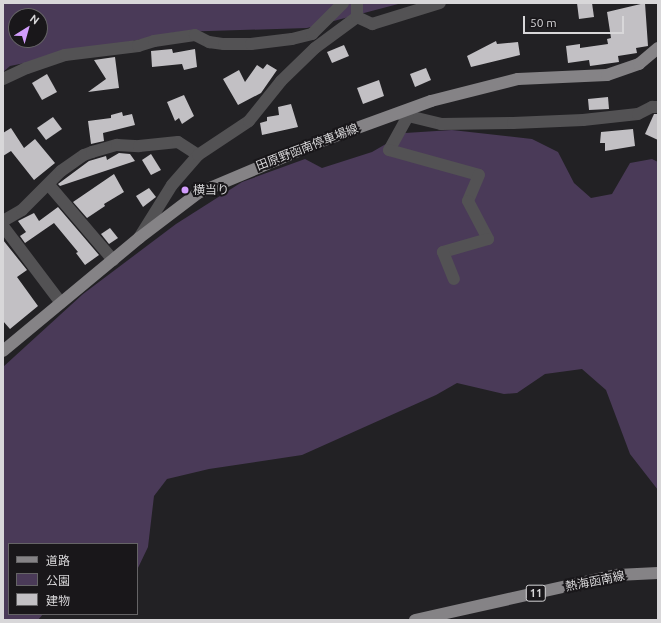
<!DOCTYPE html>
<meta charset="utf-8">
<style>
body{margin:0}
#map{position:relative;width:661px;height:623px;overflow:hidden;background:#222124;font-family:Ubuntu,"Noto Sans JP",sans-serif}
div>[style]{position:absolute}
.green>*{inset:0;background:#4a3a58}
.building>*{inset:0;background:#c2c0c4}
.minor>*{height:12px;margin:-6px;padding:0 6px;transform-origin:6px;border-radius:6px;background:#535254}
.major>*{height:12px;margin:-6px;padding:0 6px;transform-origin:6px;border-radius:6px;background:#858386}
.dots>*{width:11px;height:11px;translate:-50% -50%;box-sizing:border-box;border:2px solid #19171a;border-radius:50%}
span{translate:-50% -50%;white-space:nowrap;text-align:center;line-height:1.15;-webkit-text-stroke:4px #19171a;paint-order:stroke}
.shield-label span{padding:1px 3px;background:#19171a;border:1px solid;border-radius:3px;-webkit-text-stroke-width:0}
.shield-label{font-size:11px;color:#d8d7d9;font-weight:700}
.street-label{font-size:12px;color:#d8d7d9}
.poi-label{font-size:12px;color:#d8d7d9}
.left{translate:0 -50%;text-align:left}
.frame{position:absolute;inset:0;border:4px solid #d8d7d9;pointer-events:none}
.legend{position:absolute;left:8px;top:543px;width:130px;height:72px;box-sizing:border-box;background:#19171a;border:1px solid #656466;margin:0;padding:5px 7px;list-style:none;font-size:12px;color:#d8d7d9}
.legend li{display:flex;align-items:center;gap:8px;height:20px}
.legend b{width:20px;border:1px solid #656466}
.north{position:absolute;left:8px;top:8px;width:40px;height:40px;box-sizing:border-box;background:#19171a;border:1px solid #656466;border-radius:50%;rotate:37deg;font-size:11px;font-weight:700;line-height:16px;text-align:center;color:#d8d7d9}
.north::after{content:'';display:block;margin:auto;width:14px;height:18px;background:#d29dfd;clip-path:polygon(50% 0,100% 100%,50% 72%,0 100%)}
.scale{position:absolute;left:523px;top:16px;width:101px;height:18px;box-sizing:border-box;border:2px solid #d8d7d9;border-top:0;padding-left:5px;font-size:12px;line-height:14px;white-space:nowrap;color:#d8d7d9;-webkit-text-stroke:3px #19171a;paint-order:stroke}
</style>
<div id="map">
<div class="green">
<div style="clip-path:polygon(evenodd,3px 3px,402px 3px,307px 28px,177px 32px,10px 66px,3px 72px,3px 3px,16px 16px,40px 16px,40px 40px,16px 40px,16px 16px)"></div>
<div style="clip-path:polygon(452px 130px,532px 139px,558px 152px,574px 183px,591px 198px,612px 194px,630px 163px,652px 159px,658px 162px,658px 490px,630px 454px,606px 390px,582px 369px,545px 374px,517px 393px,504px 394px,457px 383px,436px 395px,302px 455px,209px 469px,167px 479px,154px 496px,148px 547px,137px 570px,137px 544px,9px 544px,9px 614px,43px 614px,38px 620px,3px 620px,3px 367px,83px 294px,176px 224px,242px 182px,305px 159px,322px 168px,372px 152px,405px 133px)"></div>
</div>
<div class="building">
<div style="clip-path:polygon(577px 3px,592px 3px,594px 17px,579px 19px)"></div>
<div style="clip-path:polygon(645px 3px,648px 46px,636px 48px,637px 53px,618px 56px,619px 62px,590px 66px,589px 60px,568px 63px,566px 46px,580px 44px,580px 48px,608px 44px,607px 39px,611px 38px,607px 12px)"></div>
<div style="clip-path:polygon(496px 41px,497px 44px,518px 42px,520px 55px,471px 67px,467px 56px)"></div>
<div style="clip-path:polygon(344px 45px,349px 56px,332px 63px,327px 52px)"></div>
<div style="clip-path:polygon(172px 49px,173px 53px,195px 49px,197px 67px,184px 70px,182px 64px,152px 67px,151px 51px)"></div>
<div style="clip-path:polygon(115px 57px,119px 88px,88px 92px,106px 79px,94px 60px)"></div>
<div style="clip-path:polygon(267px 64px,277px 70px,261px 93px,238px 105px,223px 79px,239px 70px,245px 82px,257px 65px,263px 69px)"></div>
<div style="clip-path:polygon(426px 68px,431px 80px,415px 87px,410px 74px)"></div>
<div style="clip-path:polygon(47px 74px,57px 92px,42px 100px,32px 83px)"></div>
<div style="clip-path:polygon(379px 80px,384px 96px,363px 104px,357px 88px)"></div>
<div style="clip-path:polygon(184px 95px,194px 116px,182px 124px,179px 118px,175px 121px,167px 102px)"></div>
<div style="clip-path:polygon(608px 97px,609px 109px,589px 110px,588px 99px)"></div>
<div style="clip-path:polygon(291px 104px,298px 127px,262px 135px,260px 123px,267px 121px,267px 117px,279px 115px,278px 107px)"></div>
<div style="clip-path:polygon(122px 112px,123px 116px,132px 114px,135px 125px,103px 133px,104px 141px,91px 144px,88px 121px,111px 118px,111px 115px)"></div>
<div style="clip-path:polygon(654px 114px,658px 114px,658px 140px,645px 134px)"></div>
<div style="clip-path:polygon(53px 117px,62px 129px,46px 140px,37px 128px)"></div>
<div style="clip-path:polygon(11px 128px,24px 148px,35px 139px,55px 163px,34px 180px,11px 151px,3px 156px,3px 133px)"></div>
<div style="clip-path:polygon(633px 129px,635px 146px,605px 151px,605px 143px,600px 143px,601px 132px)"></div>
<div style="clip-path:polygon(119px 153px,130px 154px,135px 161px,60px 186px,58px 184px,89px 161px,106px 156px,107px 160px)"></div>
<div style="clip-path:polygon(151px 154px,161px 170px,151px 175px,142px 160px)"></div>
<div style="clip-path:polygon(114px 174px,124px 192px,104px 204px,105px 206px,87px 218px,73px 202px)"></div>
<div style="clip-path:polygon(149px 188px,156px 197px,143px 207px,136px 196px)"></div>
<div style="clip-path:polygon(58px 207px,99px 255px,85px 265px,76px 253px,78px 252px,54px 223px,25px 243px,20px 236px,26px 232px,18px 221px,34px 213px,39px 221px)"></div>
<div style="clip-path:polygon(110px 228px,118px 238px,109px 244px,101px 234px)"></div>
<div style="clip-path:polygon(3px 240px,27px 270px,17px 277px,38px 306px,10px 329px,3px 321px)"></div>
</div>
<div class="minor">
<div style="left:357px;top:17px;width:17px;rotate:25deg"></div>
<div style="left:372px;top:24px;width:71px;rotate:-17.2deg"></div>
<div style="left:3px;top:79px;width:26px;rotate:-25deg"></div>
<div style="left:27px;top:68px;width:40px;rotate:-18.9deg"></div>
<div style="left:65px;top:55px;width:74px;rotate:-7deg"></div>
<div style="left:138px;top:46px;width:17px;rotate:-17deg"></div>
<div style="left:154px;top:41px;width:41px;rotate:-8.3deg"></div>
<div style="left:195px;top:35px;width:16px;rotate:27deg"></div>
<div style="left:209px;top:42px;width:15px;rotate:8deg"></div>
<div style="left:224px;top:44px;width:27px"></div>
<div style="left:251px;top:44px;width:41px;rotate:-7deg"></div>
<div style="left:292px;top:39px;width:21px;rotate:-14deg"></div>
<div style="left:312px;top:34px;width:44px;rotate:-45deg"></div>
<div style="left:400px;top:114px;width:42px;rotate:13.7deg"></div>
<div style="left:441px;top:124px;width:72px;rotate:-0.8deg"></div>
<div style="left:513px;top:123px;width:70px;rotate:-2.5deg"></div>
<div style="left:583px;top:120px;width:55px;rotate:-6.2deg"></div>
<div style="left:638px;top:114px;width:16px;rotate:-27deg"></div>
<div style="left:652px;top:107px;width:6px"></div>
<div style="left:408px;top:116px;width:39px;rotate:119deg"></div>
<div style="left:389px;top:150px;width:93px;rotate:15.5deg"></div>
<div style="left:479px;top:175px;width:28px;rotate:113deg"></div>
<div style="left:468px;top:201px;width:43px;rotate:62.2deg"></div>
<div style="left:488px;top:239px;width:47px;rotate:163.9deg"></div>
<div style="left:443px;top:252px;width:29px;rotate:68deg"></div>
<div style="left:49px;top:185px;width:99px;rotate:49.5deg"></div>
<div style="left:3px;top:221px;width:22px;rotate:-30deg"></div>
<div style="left:22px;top:210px;width:55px;rotate:-45deg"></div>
<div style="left:61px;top:171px;width:28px;rotate:-35deg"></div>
<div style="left:84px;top:155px;width:9px;rotate:-21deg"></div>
<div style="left:92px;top:152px;width:26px;rotate:-16deg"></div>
<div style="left:117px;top:145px;width:22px;rotate:3deg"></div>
<div style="left:139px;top:146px;width:39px;rotate:-6deg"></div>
<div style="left:178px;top:142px;width:24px;rotate:33deg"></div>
<div style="left:3px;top:226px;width:96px;rotate:53deg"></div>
<div style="left:139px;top:238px;width:62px;rotate:-58.1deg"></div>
<div style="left:172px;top:185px;width:40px;rotate:-49deg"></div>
<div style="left:198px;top:155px;width:61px;rotate:-33.7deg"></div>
<div style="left:249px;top:121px;width:51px;rotate:-51.3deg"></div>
<div style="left:281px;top:81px;width:47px;rotate:-44.1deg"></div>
<div style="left:315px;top:48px;width:52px;rotate:-36.4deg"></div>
<div style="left:357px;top:17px;width:14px;rotate:-90deg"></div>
</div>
<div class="major">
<div style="left:3px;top:351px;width:177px;rotate:-39.7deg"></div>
<div style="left:139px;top:238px;width:74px;rotate:-37.3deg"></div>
<div style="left:198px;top:193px;width:137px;rotate:-22.8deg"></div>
<div style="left:324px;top:140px;width:114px;rotate:-20deg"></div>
<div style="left:431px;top:101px;width:90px;rotate:-14.2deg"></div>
<div style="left:518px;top:79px;width:89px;rotate:-2.6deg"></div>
<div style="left:607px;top:75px;width:34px;rotate:-19deg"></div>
<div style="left:639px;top:64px;width:25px;rotate:-40deg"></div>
<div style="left:415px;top:620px;width:207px;rotate:-12.6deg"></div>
<div style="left:617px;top:575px;width:41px;rotate:-2.8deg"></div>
</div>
<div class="dots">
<div style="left:185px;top:190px;background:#d29dfd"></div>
</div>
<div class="shield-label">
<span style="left:536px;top:593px">11</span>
</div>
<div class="street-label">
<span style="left:307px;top:147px;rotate:-21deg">田原野函南停車場線</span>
<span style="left:595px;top:581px;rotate:-11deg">熱海函南線</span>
</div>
<div class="poi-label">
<span class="left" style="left:193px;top:190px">横当り</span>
</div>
<div class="frame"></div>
<ul class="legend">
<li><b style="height:5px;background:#858386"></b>道路</li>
<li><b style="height:11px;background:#4a3a58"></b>公園</li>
<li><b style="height:11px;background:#c2c0c4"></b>建物</li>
</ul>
<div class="north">N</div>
<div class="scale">50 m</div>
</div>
